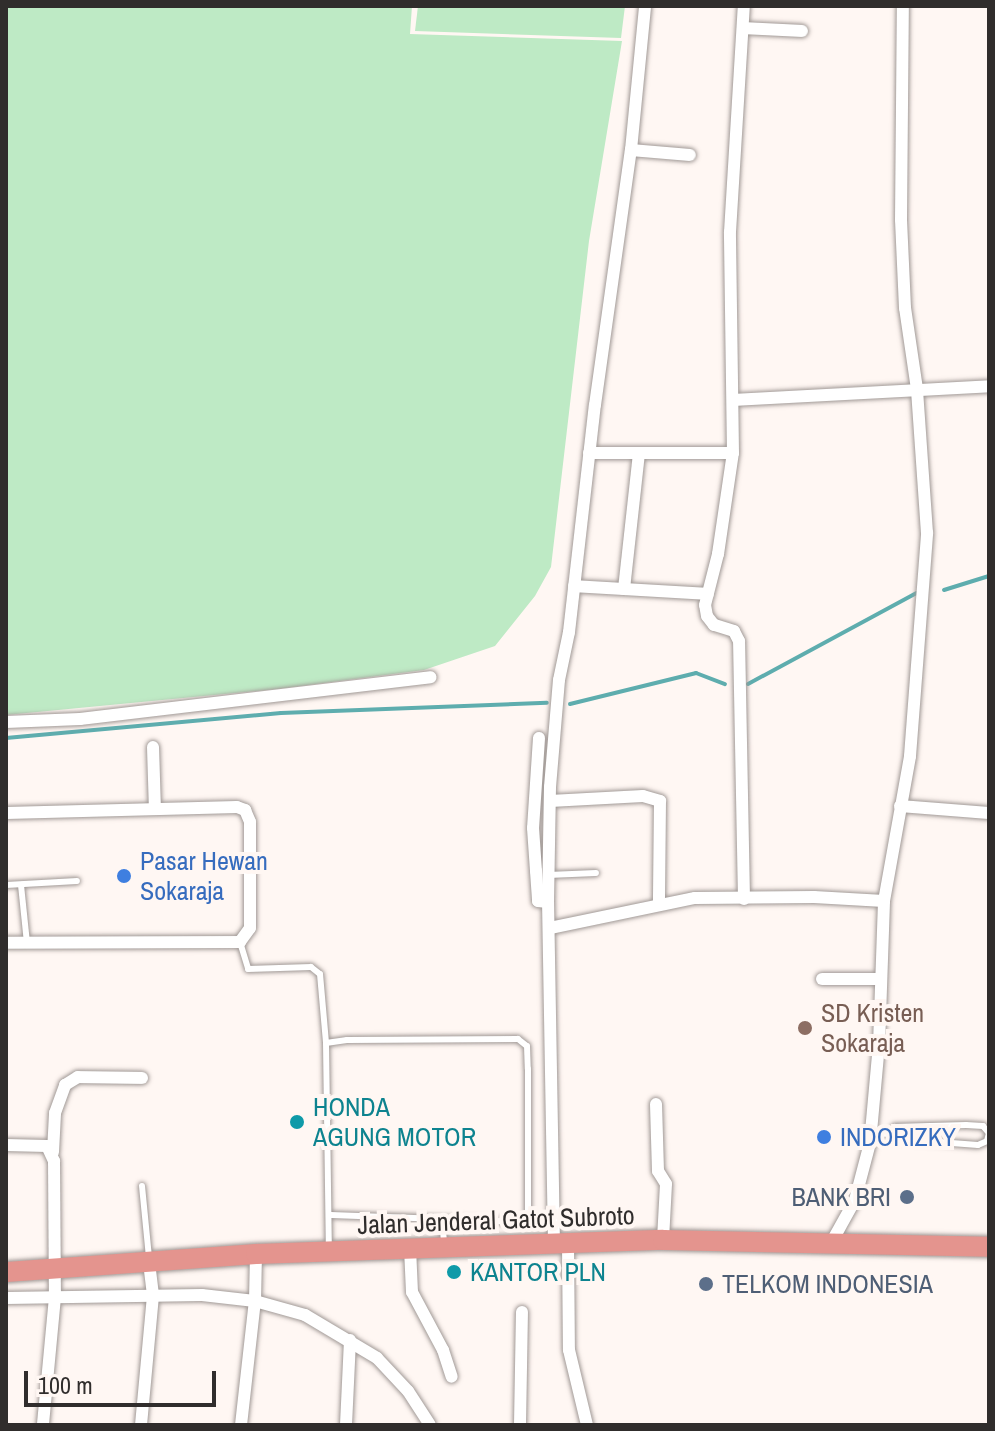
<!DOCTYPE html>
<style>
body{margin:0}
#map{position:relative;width:995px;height:1431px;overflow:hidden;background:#fff7f3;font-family:"Archivo Narrow",sans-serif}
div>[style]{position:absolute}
.green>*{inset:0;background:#beeac5}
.stream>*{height:4px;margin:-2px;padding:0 2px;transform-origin:2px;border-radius:2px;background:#5eadae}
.roads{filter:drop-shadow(0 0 2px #a19996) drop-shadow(0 0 2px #a19996)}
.service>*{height:6px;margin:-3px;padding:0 3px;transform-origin:3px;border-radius:3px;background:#fff}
.minor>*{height:12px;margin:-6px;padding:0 6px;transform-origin:6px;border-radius:6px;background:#fff}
.trunk>*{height:20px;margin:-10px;padding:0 10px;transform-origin:10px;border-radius:10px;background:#e4948e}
.dots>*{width:22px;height:22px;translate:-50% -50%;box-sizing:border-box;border:4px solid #fff7f3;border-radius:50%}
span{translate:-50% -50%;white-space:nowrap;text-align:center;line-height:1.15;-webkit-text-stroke:8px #fff7f3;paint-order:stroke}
.shop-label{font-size:26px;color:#366cbe}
.left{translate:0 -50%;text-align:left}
.education-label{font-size:26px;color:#785e54}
.culture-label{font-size:26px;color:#0d838f}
.service-label{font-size:26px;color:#4e5e75}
.right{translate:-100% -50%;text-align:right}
.street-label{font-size:26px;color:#302d2c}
.frame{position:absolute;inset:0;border:8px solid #302d2c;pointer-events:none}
.scale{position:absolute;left:24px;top:1371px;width:192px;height:36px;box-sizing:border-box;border:4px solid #302d2c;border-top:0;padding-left:10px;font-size:24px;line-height:28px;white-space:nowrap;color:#302d2c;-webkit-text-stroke:6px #fff7f3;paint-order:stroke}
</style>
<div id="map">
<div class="green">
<div style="clip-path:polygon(6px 6px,412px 6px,410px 34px,622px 41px,589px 241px,551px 567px,535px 596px,495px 646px,424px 670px,278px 689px,6px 715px)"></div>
<div style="clip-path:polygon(418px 6px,625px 6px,621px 38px,415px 31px)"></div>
</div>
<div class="stream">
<div style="left:944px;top:590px;width:47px;rotate:-17.3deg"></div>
<div style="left:748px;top:684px;width:191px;rotate:-28.4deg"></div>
<div style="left:570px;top:704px;width:130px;rotate:-13.8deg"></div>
<div style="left:696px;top:673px;width:31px;rotate:21deg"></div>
<div style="left:6px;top:738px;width:276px;rotate:-5.2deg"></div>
<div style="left:281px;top:713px;width:266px;rotate:-2.2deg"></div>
</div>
<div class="roads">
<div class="service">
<div style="left:548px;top:875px;width:48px;rotate:-2.4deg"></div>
<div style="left:6px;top:885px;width:71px;rotate:-3.2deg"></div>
<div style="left:21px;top:885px;width:58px;rotate:84.1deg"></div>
<div style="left:240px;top:942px;width:28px;rotate:73deg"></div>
<div style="left:248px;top:969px;width:63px;rotate:-1.8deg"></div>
<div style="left:311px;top:967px;width:11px;rotate:38deg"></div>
<div style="left:320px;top:974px;width:69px;rotate:85deg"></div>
<div style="left:326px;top:1043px;width:204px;rotate:89.2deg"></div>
<div style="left:326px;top:1043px;width:21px;rotate:-8deg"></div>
<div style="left:347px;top:1040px;width:171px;rotate:-0.3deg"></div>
<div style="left:518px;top:1039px;width:11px;rotate:38deg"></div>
<div style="left:527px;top:1046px;width:23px;rotate:88deg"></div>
<div style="left:528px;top:1069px;width:145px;rotate:90deg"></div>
<div style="left:528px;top:1214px;width:9px;rotate:117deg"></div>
<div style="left:524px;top:1222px;width:193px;rotate:-177.9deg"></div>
<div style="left:872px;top:1133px;width:18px;rotate:3deg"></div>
<div style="left:890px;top:1134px;width:10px;rotate:29deg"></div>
<div style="left:899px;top:1139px;width:79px;rotate:4.3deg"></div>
<div style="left:978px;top:1145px;width:10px;rotate:-24deg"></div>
<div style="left:987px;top:1141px;width:8px;rotate:-76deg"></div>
<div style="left:989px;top:1133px;width:9px;rotate:-131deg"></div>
<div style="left:983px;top:1126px;width:17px;rotate:-177deg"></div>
<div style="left:966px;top:1125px;width:71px;rotate:178.4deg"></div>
<div style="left:895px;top:1127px;width:9px;rotate:126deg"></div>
<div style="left:142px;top:1186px;width:72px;rotate:84.4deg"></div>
<div style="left:442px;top:1219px;width:25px;rotate:85deg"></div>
</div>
<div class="minor">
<div style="left:743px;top:28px;width:59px;rotate:2.9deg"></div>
<div style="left:631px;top:150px;width:59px;rotate:4.8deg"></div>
<div style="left:734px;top:400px;width:255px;rotate:-3.1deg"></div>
<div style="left:589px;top:453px;width:144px"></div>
<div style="left:574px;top:586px;width:134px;rotate:3.4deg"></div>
<div style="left:624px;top:589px;width:136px;rotate:-83.7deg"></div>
<div style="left:6px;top:722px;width:74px;rotate:-2.3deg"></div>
<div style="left:80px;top:719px;width:353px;rotate:-6.8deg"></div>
<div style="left:539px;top:738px;width:90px;rotate:93.8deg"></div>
<div style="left:533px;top:828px;width:43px;rotate:86deg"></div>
<div style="left:536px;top:871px;width:30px;rotate:86deg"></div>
<div style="left:538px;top:901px;width:10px;rotate:6deg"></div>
<div style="left:153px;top:747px;width:62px;rotate:88.2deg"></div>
<div style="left:550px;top:801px;width:93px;rotate:-3.1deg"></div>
<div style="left:643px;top:796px;width:18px;rotate:16deg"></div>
<div style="left:660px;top:801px;width:103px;rotate:90.6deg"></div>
<div style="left:900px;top:806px;width:89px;rotate:4.5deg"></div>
<div style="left:6px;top:813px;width:231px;rotate:-1.5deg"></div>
<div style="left:237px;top:807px;width:9px;rotate:21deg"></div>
<div style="left:245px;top:810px;width:13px;rotate:67deg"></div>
<div style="left:250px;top:822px;width:106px;rotate:90deg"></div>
<div style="left:250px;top:928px;width:17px;rotate:126deg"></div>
<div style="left:240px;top:942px;width:234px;rotate:179.8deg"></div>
<div style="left:744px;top:899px;width:258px;rotate:-91.1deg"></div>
<div style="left:739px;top:641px;width:11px;rotate:-117deg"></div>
<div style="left:734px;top:631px;width:21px;rotate:-163deg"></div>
<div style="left:714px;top:625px;width:11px;rotate:-128deg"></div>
<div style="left:707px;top:616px;width:11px;rotate:-100deg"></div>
<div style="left:705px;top:605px;width:53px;rotate:-75.7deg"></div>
<div style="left:718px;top:554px;width:102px;rotate:-81.6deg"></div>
<div style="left:733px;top:453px;width:221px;rotate:-90.8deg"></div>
<div style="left:730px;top:232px;width:226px;rotate:-86.5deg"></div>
<div style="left:550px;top:928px;width:148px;rotate:-11.7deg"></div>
<div style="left:695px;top:898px;width:119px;rotate:-0.5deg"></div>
<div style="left:814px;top:897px;width:70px;rotate:3.3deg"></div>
<div style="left:884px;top:901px;width:147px;rotate:-79.8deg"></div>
<div style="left:910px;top:756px;width:224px;rotate:-85.6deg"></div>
<div style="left:927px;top:533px;width:144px;rotate:-94deg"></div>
<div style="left:917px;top:389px;width:82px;rotate:-98.4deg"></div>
<div style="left:905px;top:308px;width:88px;rotate:-92.6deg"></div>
<div style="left:901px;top:220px;width:214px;rotate:-89.5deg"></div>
<div style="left:822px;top:979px;width:58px"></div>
<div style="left:656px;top:1104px;width:67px;rotate:88.3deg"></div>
<div style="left:658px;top:1171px;width:15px;rotate:58deg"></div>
<div style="left:666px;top:1184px;width:56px;rotate:93.1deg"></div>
<div style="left:6px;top:1145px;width:41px;rotate:1.4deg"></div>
<div style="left:47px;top:1146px;width:17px;rotate:65deg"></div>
<div style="left:54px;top:1161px;width:136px;rotate:89.6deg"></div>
<div style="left:55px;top:1297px;width:129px;rotate:95.4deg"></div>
<div style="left:53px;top:1152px;width:39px;rotate:-87deg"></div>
<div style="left:55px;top:1113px;width:30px;rotate:-70deg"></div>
<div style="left:65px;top:1085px;width:15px;rotate:-32deg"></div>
<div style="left:78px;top:1077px;width:64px;rotate:0.9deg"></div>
<div style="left:554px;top:1244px;width:342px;rotate:-91deg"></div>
<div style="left:548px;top:902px;width:115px;rotate:-89deg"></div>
<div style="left:550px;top:787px;width:107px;rotate:-85.2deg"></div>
<div style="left:559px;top:680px;width:49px;rotate:-78.2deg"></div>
<div style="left:569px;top:632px;width:228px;rotate:-83.5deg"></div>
<div style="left:595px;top:405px;width:258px;rotate:-82deg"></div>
<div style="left:631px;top:150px;width:145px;rotate:-84.4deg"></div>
<div style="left:568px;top:1244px;width:106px;rotate:89.5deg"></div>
<div style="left:569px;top:1350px;width:77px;rotate:76.5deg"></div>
<div style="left:830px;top:1245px;width:51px;rotate:-60.9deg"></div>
<div style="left:855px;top:1200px;width:59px;rotate:-75.3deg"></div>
<div style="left:870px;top:1143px;width:98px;rotate:-84.8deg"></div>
<div style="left:879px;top:1045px;width:144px;rotate:-88deg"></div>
<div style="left:410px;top:1248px;width:44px;rotate:87.4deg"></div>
<div style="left:412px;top:1292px;width:66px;rotate:61.9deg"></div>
<div style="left:443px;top:1350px;width:28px;rotate:72deg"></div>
<div style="left:6px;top:1298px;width:196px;rotate:-0.9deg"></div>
<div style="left:202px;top:1295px;width:53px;rotate:6.5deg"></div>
<div style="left:255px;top:1301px;width:52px;rotate:15.6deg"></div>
<div style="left:305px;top:1315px;width:84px;rotate:30.8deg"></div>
<div style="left:377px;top:1358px;width:45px;rotate:46.8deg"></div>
<div style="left:408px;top:1391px;width:40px;rotate:57.1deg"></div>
<div style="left:141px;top:1425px;width:131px;rotate:-84.7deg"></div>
<div style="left:153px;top:1295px;width:34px;rotate:-97deg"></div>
<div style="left:241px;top:1425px;width:125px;rotate:-83.6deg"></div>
<div style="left:255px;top:1301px;width:47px;rotate:-88.8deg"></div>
<div style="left:346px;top:1425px;width:85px;rotate:-87.3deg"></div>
<div style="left:520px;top:1425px;width:113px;rotate:-89deg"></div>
</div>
<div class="trunk">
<div style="left:6px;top:1272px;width:251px;rotate:-4.1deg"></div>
<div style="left:256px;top:1254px;width:407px;rotate:-2deg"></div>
<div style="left:663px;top:1240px;width:326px;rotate:1.2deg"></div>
</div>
</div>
<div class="dots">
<div style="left:124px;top:876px;background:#3f7fe0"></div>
<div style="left:805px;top:1028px;background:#8d6e63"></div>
<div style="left:297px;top:1122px;background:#0f9aa8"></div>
<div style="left:824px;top:1137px;background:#3f7fe0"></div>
<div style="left:907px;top:1197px;background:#5c6f8a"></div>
<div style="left:454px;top:1272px;background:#0f9aa8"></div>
<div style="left:706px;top:1284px;background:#5c6f8a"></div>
</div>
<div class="shop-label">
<span class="left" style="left:140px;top:876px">Pasar Hewan<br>Sokaraja</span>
<span class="left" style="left:840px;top:1137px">INDORIZKY</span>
</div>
<div class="education-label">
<span class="left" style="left:821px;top:1028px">SD Kristen<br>Sokaraja</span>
</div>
<div class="culture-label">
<span class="left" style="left:313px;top:1122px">HONDA<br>AGUNG MOTOR</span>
<span class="left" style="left:470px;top:1272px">KANTOR PLN</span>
</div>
<div class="service-label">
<span class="right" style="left:891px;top:1197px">BANK BRI</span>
<span class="left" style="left:722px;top:1284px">TELKOM INDONESIA</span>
</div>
<div class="street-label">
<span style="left:496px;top:1220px;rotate:-2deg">Jalan Jenderal Gatot Subroto</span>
</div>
<div class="frame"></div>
<div class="scale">100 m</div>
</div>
